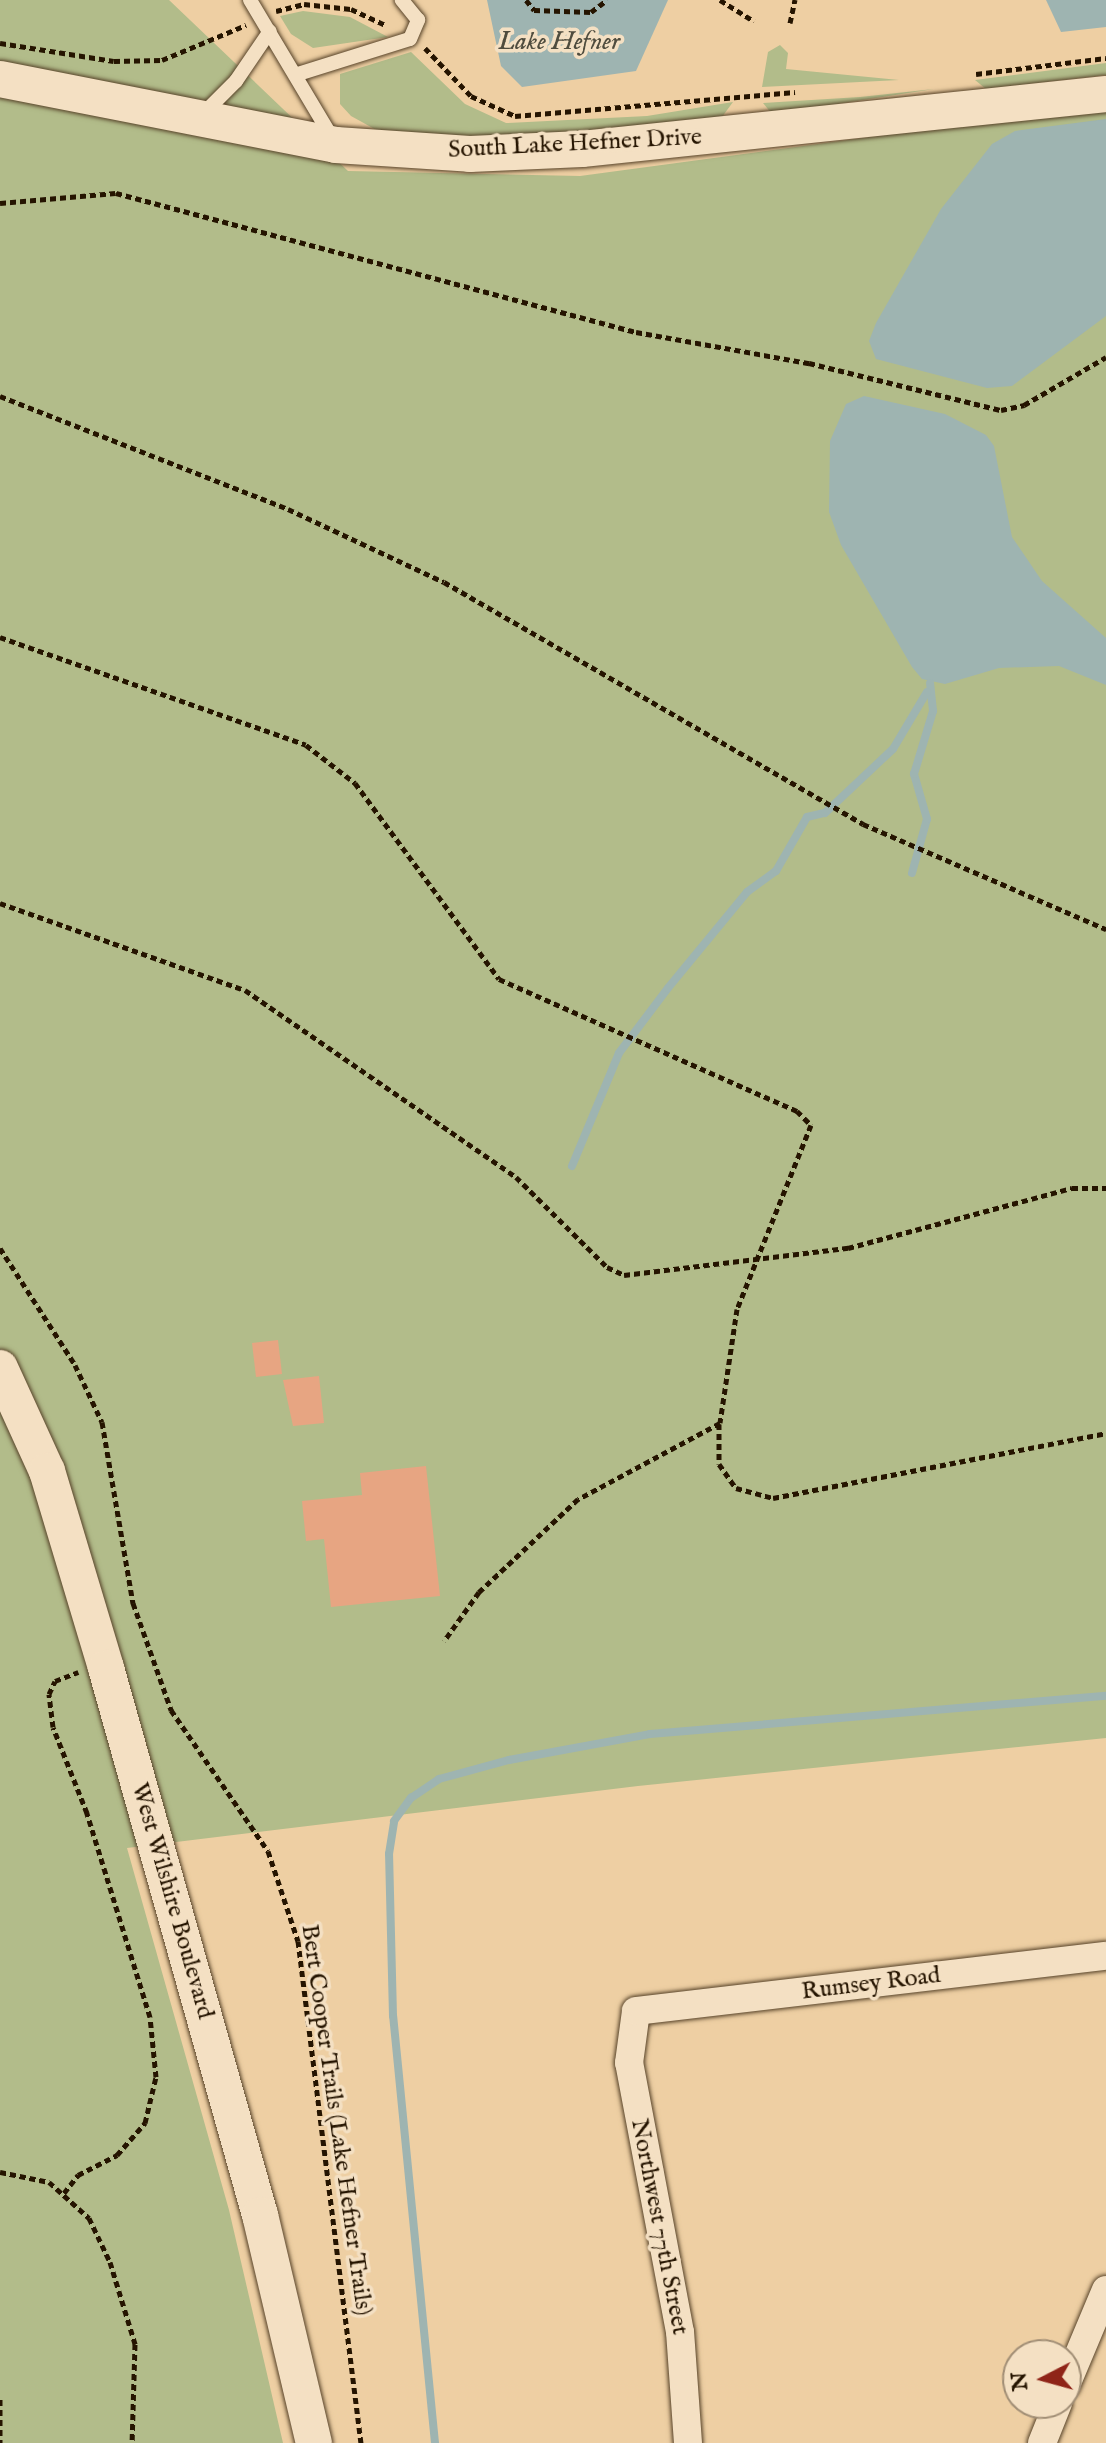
<!DOCTYPE html>
<style>
body{margin:0}
#map{position:relative;width:1106px;height:2443px;overflow:hidden;background:#eecfa3;font-family:"IM FELL English",serif}
div>[style]{position:absolute}
.green>*{inset:0;background:#b2bc8a}
.water>*{inset:0;background:#9eb4b1}
.stream>*{height:8px;margin:-4px;padding:0 4px;transform-origin:4px;border-radius:4px;background:#9eb4b1}
.building>*{inset:0;background:#e7a582}
.path>*{height:5px;margin-top:-2.5px;transform-origin:0;background:repeating-linear-gradient(90deg,#251400 0 6px,transparent 0 10px)}
.roads{filter:drop-shadow(0 0 2px #574329) drop-shadow(0 0 2px #574329)}
.service>*{height:14px;margin:-7px;padding:0 7px;transform-origin:7px;border-radius:7px;background:#f4e0c3}
.minor>*{height:28px;margin:-14px;padding:0 14px;transform-origin:14px;border-radius:14px;background:#f4e0c3}
.tertiary>*{height:36px;margin:-18px;padding:0 18px;transform-origin:18px;border-radius:18px;background:#f4e0c3}
span{translate:-50% -50%;white-space:nowrap;text-align:center;line-height:1.15;-webkit-text-stroke:7px #f4e0c3;paint-order:stroke}
.street-label{font-size:24px;color:#251400}
.water-label{font-size:26px;color:#4f4c3e;font-style:italic}
.north{position:absolute;left:1002px;top:2339px;width:80px;height:80px;box-sizing:border-box;background:#f4e0c3;border:2px solid #a18e75;border-radius:50%;rotate:264deg;font-size:22px;font-weight:700;line-height:32px;text-align:center;color:#251400}
.north::after{content:'';display:block;margin:auto;width:28px;height:36px;background:#8f2418;clip-path:polygon(50% 0,100% 100%,50% 72%,0 100%)}
</style>
<div id="map">
<div class="green">
<div style="clip-path:polygon(0 0,169px 0,348px 171px,580px 176px,1106px 105px,1106px 1738px,638px 1786px,127px 1848px,229px 2210px,283px 2443px,0 2443px)"></div>
<div style="clip-path:polygon(303px 11px,350px 17px,388px 37px,313px 48px,291px 34px,280px 16px)"></div>
<div style="clip-path:polygon(780px 45px,788px 53px,786px 69px,899px 80px,762px 87px,768px 52px)"></div>
<div style="clip-path:polygon(411px 52px,465px 104px,506px 123px,647px 116px,733px 102px,719px 121px,499px 138px,380px 132px,351px 116px,340px 104px,340px 74px)"></div>
<div style="clip-path:polygon(1106px 63px,1106px 75px,986px 89px,975px 80px)"></div>
<div style="clip-path:polygon(934px 89px,772px 114px,763px 103px,860px 97px)"></div>
</div>
<div class="water">
<div style="clip-path:polygon(487px 0,668px 0,636px 71px,522px 87px,501px 66px)"></div>
<div style="clip-path:polygon(1046px 0,1106px 0,1106px 27px,1061px 32px)"></div>
<div style="clip-path:polygon(1106px 119px,1106px 316px,1012px 386px,987px 388px,876px 359px,869px 341px,876px 323px,941px 209px,992px 144px,1015px 131px)"></div>
<div style="clip-path:polygon(864px 396px,945px 414px,986px 435px,994px 446px,1012px 537px,1042px 581px,1106px 638px,1106px 685px,1059px 666px,999px 668px,945px 684px,922px 679px,912px 667px,841px 545px,829px 512px,830px 441px,846px 404px)"></div>
</div>
<div class="stream">
<div style="left:912px;top:873px;width:56px;rotate:-74.5deg"></div>
<div style="left:927px;top:819px;width:47px;rotate:-106.1deg"></div>
<div style="left:914px;top:774px;width:66px;rotate:-73.2deg"></div>
<div style="left:933px;top:711px;width:28px;rotate:-96deg"></div>
<div style="left:572px;top:1166px;width:122px;rotate:-67.4deg"></div>
<div style="left:619px;top:1053px;width:81px;rotate:-53deg"></div>
<div style="left:668px;top:988px;width:124px;rotate:-50.5deg"></div>
<div style="left:747px;top:892px;width:36px;rotate:-36deg"></div>
<div style="left:776px;top:871px;width:62px;rotate:-60.1deg"></div>
<div style="left:807px;top:817px;width:18px;rotate:-13deg"></div>
<div style="left:825px;top:813px;width:93px;rotate:-43.3deg"></div>
<div style="left:893px;top:749px;width:66px;rotate:-59.2deg"></div>
<div style="left:435px;top:2443px;width:429px;rotate:-95.6deg"></div>
<div style="left:393px;top:2016px;width:162px;rotate:-91.4deg"></div>
<div style="left:389px;top:1854px;width:33px;rotate:-81deg"></div>
<div style="left:394px;top:1821px;width:29px;rotate:-54deg"></div>
<div style="left:411px;top:1798px;width:34px;rotate:-34deg"></div>
<div style="left:439px;top:1779px;width:73px;rotate:-15.2deg"></div>
<div style="left:509px;top:1760px;width:143px;rotate:-10.4deg"></div>
<div style="left:650px;top:1734px;width:458px;rotate:-4.8deg"></div>
</div>
<div class="building">
<div style="clip-path:polygon(278px 1340px,282px 1374px,256px 1377px,252px 1343px)"></div>
<div style="clip-path:polygon(319px 1376px,324px 1423px,293px 1426px,283px 1380px)"></div>
<div style="clip-path:polygon(426px 1466px,440px 1596px,331px 1607px,324px 1539px,306px 1541px,302px 1501px,362px 1495px,360px 1473px)"></div>
</div>
<div class="path">
<div style="left:526px;top:0;width:13px;rotate:51deg"></div>
<div style="left:534px;top:10px;width:57px;rotate:2deg"></div>
<div style="left:591px;top:12px;width:20px;rotate:-37deg"></div>
<div style="left:720px;top:0;width:40px;rotate:32deg"></div>
<div style="left:276px;top:11px;width:29px;rotate:-14deg"></div>
<div style="left:304px;top:4px;width:47px;rotate:6.1deg"></div>
<div style="left:351px;top:9px;width:38px;rotate:25deg"></div>
<div style="left:790px;top:23px;width:24px;rotate:-78deg"></div>
<div style="left:0;top:43px;width:115px;rotate:9deg"></div>
<div style="left:114px;top:61px;width:48px;rotate:-1.2deg"></div>
<div style="left:162px;top:60px;width:91px;rotate:-22.6deg"></div>
<div style="left:425px;top:48px;width:66px;rotate:46.2deg"></div>
<div style="left:471px;top:96px;width:48px;rotate:24.4deg"></div>
<div style="left:515px;top:116px;width:281px;rotate:-4.9deg"></div>
<div style="left:976px;top:74px;width:131px;rotate:-7deg"></div>
<div style="left:0;top:203px;width:116px;rotate:-4.9deg"></div>
<div style="left:116px;top:193px;width:538px;rotate:14.97deg"></div>
<div style="left:636px;top:332px;width:176px;rotate:10.2deg"></div>
<div style="left:809px;top:363px;width:198px;rotate:13.8deg"></div>
<div style="left:1001px;top:410px;width:24px;rotate:-12deg"></div>
<div style="left:1024px;top:405px;width:95px;rotate:-30.3deg"></div>
<div style="left:0;top:396px;width:309px;rotate:21.4deg"></div>
<div style="left:288px;top:509px;width:172px;rotate:25.1deg"></div>
<div style="left:444px;top:582px;width:484px;rotate:30deg"></div>
<div style="left:863px;top:824px;width:265px;rotate:23.4deg"></div>
<div style="left:0;top:637px;width:324px;rotate:19.4deg"></div>
<div style="left:306px;top:745px;width:62px;rotate:37.8deg"></div>
<div style="left:355px;top:783px;width:243px;rotate:53.7deg"></div>
<div style="left:499px;top:979px;width:326px;rotate:23.9deg"></div>
<div style="left:797px;top:1111px;width:20px;rotate:45deg"></div>
<div style="left:811px;top:1125px;width:198px;rotate:111.9deg"></div>
<div style="left:737px;top:1309px;width:115px;rotate:98.5deg"></div>
<div style="left:720px;top:1423px;width:161px;rotate:151.8deg"></div>
<div style="left:578px;top:1499px;width:136px;rotate:136.8deg"></div>
<div style="left:479px;top:1592px;width:60px;rotate:125.5deg"></div>
<div style="left:0;top:903px;width:260px;rotate:19.6deg"></div>
<div style="left:245px;top:990px;width:329px;rotate:34.6deg"></div>
<div style="left:516px;top:1177px;width:128px;rotate:44.7deg"></div>
<div style="left:607px;top:1267px;width:19px;rotate:25deg"></div>
<div style="left:624px;top:1275px;width:226px;rotate:-6.9deg"></div>
<div style="left:848px;top:1248px;width:232px;rotate:-15deg"></div>
<div style="left:1072px;top:1188px;width:34px"></div>
<div style="left:0;top:1248px;width:139px;rotate:57.3deg"></div>
<div style="left:75px;top:1365px;width:63px;rotate:64.7deg"></div>
<div style="left:102px;top:1422px;width:184px;rotate:80.3deg"></div>
<div style="left:133px;top:1603px;width:114px;rotate:70.4deg"></div>
<div style="left:171px;top:1710px;width:171px;rotate:55.5deg"></div>
<div style="left:268px;top:1851px;width:95px;rotate:71.6deg"></div>
<div style="left:298px;top:1941px;width:506px;rotate:82.85deg"></div>
<div style="left:719px;top:1424px;width:40px;rotate:90deg"></div>
<div style="left:719px;top:1464px;width:29px;rotate:55deg"></div>
<div style="left:736px;top:1488px;width:38px;rotate:15deg"></div>
<div style="left:773px;top:1498px;width:339px;rotate:-11deg"></div>
<div style="left:0;top:2172px;width:50px;rotate:11.5deg"></div>
<div style="left:49px;top:2182px;width:54px;rotate:42deg"></div>
<div style="left:89px;top:2218px;width:49px;rotate:64.5deg"></div>
<div style="left:110px;top:2262px;width:86px;rotate:73deg"></div>
<div style="left:135px;top:2344px;width:99px;rotate:91.7deg"></div>
<div style="left:64px;top:2193px;width:23px;rotate:-52deg"></div>
<div style="left:78px;top:2175px;width:44px;rotate:-27.1deg"></div>
<div style="left:117px;top:2155px;width:43px;rotate:-48.8deg"></div>
<div style="left:145px;top:2123px;width:47px;rotate:-76.6deg"></div>
<div style="left:156px;top:2077px;width:60px;rotate:-95.7deg"></div>
<div style="left:150px;top:2017px;width:214px;rotate:-107.2deg"></div>
<div style="left:87px;top:1813px;width:92px;rotate:-111.6deg"></div>
<div style="left:53px;top:1727px;width:33px;rotate:-97deg"></div>
<div style="left:49px;top:1694px;width:14px;rotate:-65deg"></div>
<div style="left:55px;top:1681px;width:25px;rotate:-21deg"></div>
<div style="left:0;top:2399px;width:44px;rotate:90deg"></div>
</div>
<div class="roads">
<div class="service">
<div style="left:250px;top:0;width:164px;rotate:59.2deg"></div>
<div style="left:298px;top:74px;width:117px;rotate:-17.4deg"></div>
<div style="left:410px;top:39px;width:21px;rotate:-67deg"></div>
<div style="left:418px;top:20px;width:26px;rotate:-129deg"></div>
<div style="left:203px;top:114px;width:47px;rotate:-45deg"></div>
<div style="left:236px;top:81px;width:60px;rotate:-55.8deg"></div>
</div>
<div class="minor">
<div style="left:1066px;top:2385px;width:103px;rotate:-67.2deg"></div>
<div style="left:688px;top:2443px;width:111px;rotate:-94.1deg"></div>
<div style="left:680px;top:2332px;width:274px;rotate:-100.7deg"></div>
<div style="left:629px;top:2063px;width:52px;rotate:-82.3deg"></div>
<div style="left:636px;top:2011px;width:473px;rotate:-6.7deg"></div>
<div style="left:1042px;top:2443px;width:43px;rotate:-68.2deg"></div>
</div>
<div class="tertiary">
<div style="left:0;top:79px;width:342px;rotate:11.1deg"></div>
<div style="left:336px;top:145px;width:134px;rotate:3.8deg"></div>
<div style="left:470px;top:154px;width:112px;rotate:-2.6deg"></div>
<div style="left:582px;top:149px;width:527px;rotate:-5.99deg"></div>
<div style="left:0;top:1368px;width:113px;rotate:65.5deg"></div>
<div style="left:47px;top:1471px;width:206px;rotate:73.3deg"></div>
<div style="left:106px;top:1668px;width:568px;rotate:74.28deg"></div>
<div style="left:260px;top:2215px;width:234px;rotate:76.7deg"></div>
</div>
</div>
<div class="street-label">
<span style="left:575px;top:144px;rotate:-3deg">South Lake Hefner Drive</span>
<span style="left:172px;top:1901px;rotate:74deg">West Wilshire Boulevard</span>
<span style="left:871px;top:1984px;rotate:-7deg">Rumsey Road</span>
<span style="left:336px;top:2120px;rotate:82deg">Bert Cooper Trails (Lake Hefner Trails)</span>
<span style="left:659px;top:2227px;rotate:79deg">Northwest 77th Street</span>
</div>
<div class="water-label">
<span style="left:559px;top:42px">Lake Hefner</span>
</div>
<div class="north">N</div>
</div>
